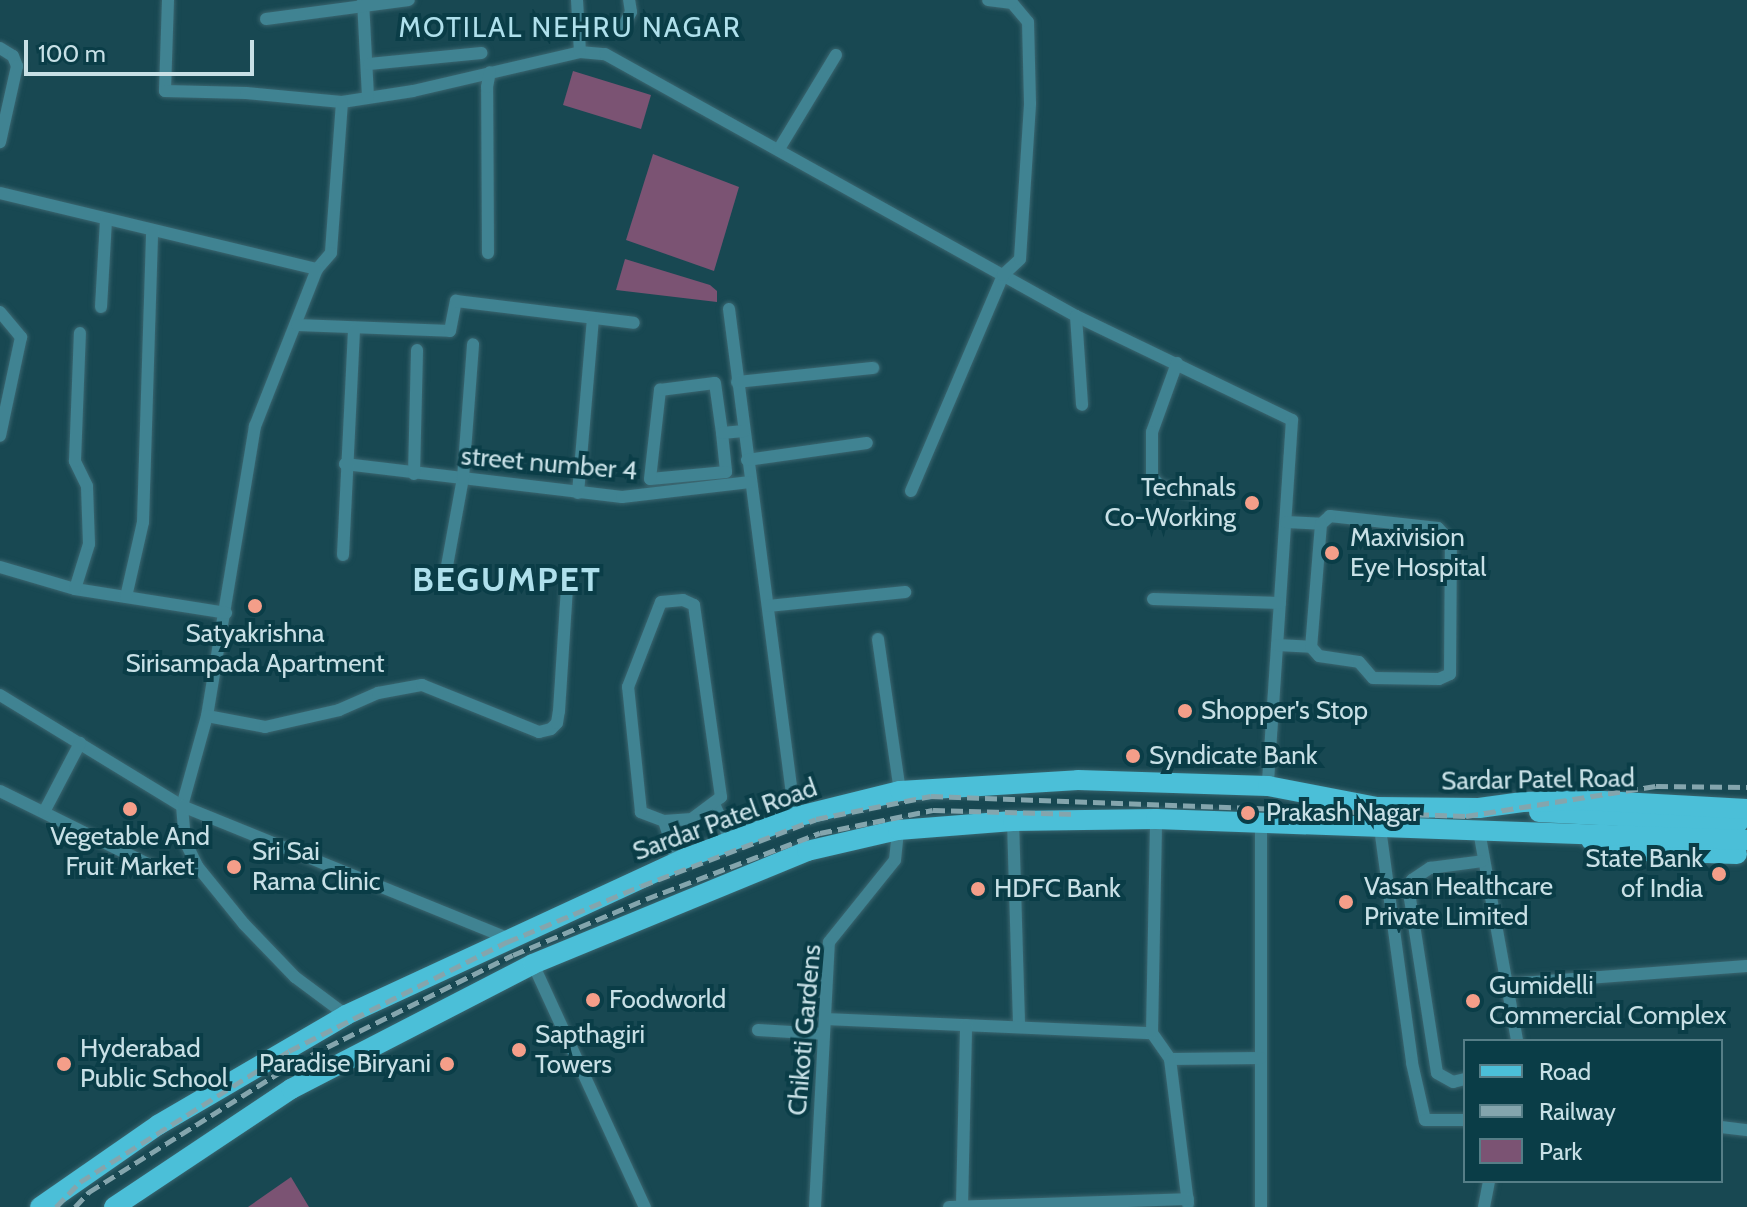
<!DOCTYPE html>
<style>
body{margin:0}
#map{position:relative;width:1747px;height:1207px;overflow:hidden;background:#184852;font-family:Cabin,sans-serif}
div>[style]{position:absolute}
.green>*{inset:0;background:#7b5373}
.roads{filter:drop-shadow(0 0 2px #3b6670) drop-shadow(0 0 2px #3b6670)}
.street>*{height:12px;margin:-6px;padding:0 6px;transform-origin:6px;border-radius:6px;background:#408392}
.primary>*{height:20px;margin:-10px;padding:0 10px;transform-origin:10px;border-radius:10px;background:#4bbfd8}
.rail>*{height:5px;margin-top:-2.5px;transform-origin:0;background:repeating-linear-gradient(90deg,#84a5ad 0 12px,transparent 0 18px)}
.dots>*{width:22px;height:22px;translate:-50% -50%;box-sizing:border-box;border:4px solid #0a3d47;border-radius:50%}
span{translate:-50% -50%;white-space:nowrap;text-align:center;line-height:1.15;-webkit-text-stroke:8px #0a3d47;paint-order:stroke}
.street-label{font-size:26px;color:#c8e0e6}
.poi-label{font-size:26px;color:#c8e0e6}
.right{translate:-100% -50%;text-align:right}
.left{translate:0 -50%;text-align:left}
.neighbourhood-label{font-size:28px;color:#afe0ec;letter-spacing:2px}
.district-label{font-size:34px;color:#afe0ec;font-weight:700;letter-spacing:2px}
.legend{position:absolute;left:1463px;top:1039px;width:260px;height:144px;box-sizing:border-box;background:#0a3d47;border:2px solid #567e87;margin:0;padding:10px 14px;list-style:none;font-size:24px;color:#c8e0e6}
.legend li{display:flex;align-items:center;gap:16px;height:40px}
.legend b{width:40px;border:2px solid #567e87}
.scale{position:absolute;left:24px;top:40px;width:230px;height:36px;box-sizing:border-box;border:4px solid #c8e0e6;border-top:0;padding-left:10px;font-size:24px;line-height:28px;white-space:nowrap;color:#c8e0e6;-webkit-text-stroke:6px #0a3d47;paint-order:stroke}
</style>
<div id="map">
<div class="green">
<div style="clip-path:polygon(573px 71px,651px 95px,641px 129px,563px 105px)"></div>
<div style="clip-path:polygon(653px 154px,739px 187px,714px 271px,626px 240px)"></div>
<div style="clip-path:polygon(625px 259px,710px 285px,717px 291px,717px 302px,616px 290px)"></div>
<div style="clip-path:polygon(291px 1177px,309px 1207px,248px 1207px)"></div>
</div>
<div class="roads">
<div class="street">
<div style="left:168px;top:0;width:91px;rotate:91.9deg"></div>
<div style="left:165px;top:91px;width:81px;rotate:1.4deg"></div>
<div style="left:246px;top:93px;width:96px;rotate:5.4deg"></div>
<div style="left:342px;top:102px;width:72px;rotate:-8.8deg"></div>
<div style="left:413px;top:91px;width:171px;rotate:-13.1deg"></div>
<div style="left:580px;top:52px;width:25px;rotate:5deg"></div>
<div style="left:605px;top:54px;width:539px;rotate:29.09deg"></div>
<div style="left:1076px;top:316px;width:240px;rotate:25.7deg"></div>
<div style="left:1292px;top:420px;width:367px;rotate:93.8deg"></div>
<div style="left:577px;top:0;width:52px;rotate:86.7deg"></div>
<div style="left:363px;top:1px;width:96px;rotate:87deg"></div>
<div style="left:266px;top:19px;width:144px;rotate:-7.6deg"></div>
<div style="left:623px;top:27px;width:17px;rotate:-62deg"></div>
<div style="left:631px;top:12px;width:12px;rotate:-99deg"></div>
<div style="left:0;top:48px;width:15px;rotate:32deg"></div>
<div style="left:13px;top:56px;width:11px;rotate:68deg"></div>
<div style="left:17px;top:66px;width:78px;rotate:102.6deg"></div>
<div style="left:369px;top:64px;width:113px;rotate:-5.6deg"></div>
<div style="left:342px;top:102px;width:151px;rotate:94.2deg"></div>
<div style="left:331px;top:253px;width:21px;rotate:131deg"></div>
<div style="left:317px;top:269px;width:169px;rotate:111.5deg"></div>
<div style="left:255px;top:426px;width:294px;rotate:99.4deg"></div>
<div style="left:207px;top:716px;width:93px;rotate:105.5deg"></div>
<div style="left:182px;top:806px;width:35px;rotate:85deg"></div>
<div style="left:185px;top:841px;width:28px;rotate:64deg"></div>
<div style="left:197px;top:866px;width:75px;rotate:51deg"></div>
<div style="left:244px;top:924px;width:74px;rotate:46.1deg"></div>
<div style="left:295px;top:977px;width:64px;rotate:36.7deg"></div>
<div style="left:779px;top:149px;width:110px;rotate:-58.8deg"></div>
<div style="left:0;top:193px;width:326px;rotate:13.5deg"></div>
<div style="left:488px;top:253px;width:166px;rotate:-90.3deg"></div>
<div style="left:487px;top:87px;width:15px;rotate:-79deg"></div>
<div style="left:101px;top:307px;width:88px;rotate:-86.7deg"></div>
<div style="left:729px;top:309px;width:512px;rotate:82.6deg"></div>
<div style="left:0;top:312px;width:33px;rotate:50deg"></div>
<div style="left:21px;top:337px;width:101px;rotate:102deg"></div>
<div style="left:1076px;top:316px;width:89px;rotate:86.1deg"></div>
<div style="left:297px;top:325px;width:153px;rotate:2.2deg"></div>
<div style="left:450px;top:331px;width:31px;rotate:-79deg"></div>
<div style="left:456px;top:301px;width:179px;rotate:7deg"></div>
<div style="left:1177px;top:363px;width:73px;rotate:109.9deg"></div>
<div style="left:1152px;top:432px;width:45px;rotate:90deg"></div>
<div style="left:1152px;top:477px;width:12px;rotate:48deg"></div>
<div style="left:1160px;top:486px;width:34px;rotate:12deg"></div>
<div style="left:737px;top:382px;width:137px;rotate:-5.9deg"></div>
<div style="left:722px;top:433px;width:39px;rotate:84deg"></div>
<div style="left:726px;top:472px;width:76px;rotate:174.7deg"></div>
<div style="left:650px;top:479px;width:90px;rotate:-83.6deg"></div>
<div style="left:660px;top:390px;width:55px;rotate:-7.3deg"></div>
<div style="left:715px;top:383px;width:50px;rotate:82deg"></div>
<div style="left:722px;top:433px;width:22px;rotate:-5deg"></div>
<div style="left:747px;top:460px;width:121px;rotate:-8.1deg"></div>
<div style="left:345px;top:464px;width:279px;rotate:6.8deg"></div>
<div style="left:622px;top:497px;width:129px;rotate:-6.7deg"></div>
<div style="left:414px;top:474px;width:124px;rotate:-88.6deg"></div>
<div style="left:911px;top:491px;width:235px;rotate:-66.9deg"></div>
<div style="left:1003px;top:275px;width:23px;rotate:-43deg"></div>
<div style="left:1020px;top:259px;width:156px;rotate:-86.3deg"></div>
<div style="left:1030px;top:103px;width:81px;rotate:-91.4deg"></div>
<div style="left:1028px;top:22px;width:25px;rotate:-130deg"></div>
<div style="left:1012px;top:3px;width:24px;rotate:-173deg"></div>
<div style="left:578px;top:493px;width:175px;rotate:-85.1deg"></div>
<div style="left:1286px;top:522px;width:35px;rotate:3deg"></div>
<div style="left:343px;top:555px;width:226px;rotate:-87.2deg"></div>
<div style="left:447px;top:566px;width:89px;rotate:-79.7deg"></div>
<div style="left:463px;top:478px;width:134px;rotate:-85.7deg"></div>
<div style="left:0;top:567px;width:78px;rotate:16.3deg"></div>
<div style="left:75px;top:589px;width:153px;rotate:9deg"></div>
<div style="left:75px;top:589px;width:47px;rotate:-72.7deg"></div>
<div style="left:89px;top:544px;width:58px;rotate:-92deg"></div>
<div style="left:87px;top:486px;width:28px;rotate:-116deg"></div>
<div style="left:75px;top:461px;width:128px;rotate:-87.8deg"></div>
<div style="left:126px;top:597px;width:77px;rotate:-77.2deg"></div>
<div style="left:143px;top:522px;width:292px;rotate:-88.2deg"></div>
<div style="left:1153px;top:599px;width:127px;rotate:1.8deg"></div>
<div style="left:768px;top:606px;width:138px;rotate:-5.8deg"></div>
<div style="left:878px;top:639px;width:154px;rotate:81.8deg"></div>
<div style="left:1277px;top:645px;width:34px;rotate:3deg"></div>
<div style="left:1311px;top:647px;width:12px;rotate:48deg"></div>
<div style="left:1319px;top:656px;width:40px;rotate:8.5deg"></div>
<div style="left:1359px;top:662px;width:21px;rotate:49deg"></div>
<div style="left:1373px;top:678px;width:66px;rotate:0.9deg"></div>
<div style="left:1439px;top:679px;width:12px;rotate:-24deg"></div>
<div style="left:1450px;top:674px;width:132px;rotate:-89.6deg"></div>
<div style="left:1451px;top:542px;width:19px;rotate:-133deg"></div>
<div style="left:1438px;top:528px;width:109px;rotate:-173.7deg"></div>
<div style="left:1330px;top:516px;width:12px;rotate:138deg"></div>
<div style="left:1321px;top:524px;width:123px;rotate:94.6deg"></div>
<div style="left:0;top:695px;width:213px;rotate:31.4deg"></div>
<div style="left:182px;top:806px;width:353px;rotate:22.1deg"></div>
<div style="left:207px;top:716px;width:59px;rotate:10.7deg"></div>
<div style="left:265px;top:727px;width:76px;rotate:-12.9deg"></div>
<div style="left:339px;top:710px;width:43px;rotate:-23.6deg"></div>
<div style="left:378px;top:693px;width:45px;rotate:-10.3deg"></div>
<div style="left:422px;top:685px;width:126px;rotate:21.9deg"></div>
<div style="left:539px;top:732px;width:12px;rotate:-14deg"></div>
<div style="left:551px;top:729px;width:8px;rotate:-45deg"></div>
<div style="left:557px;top:723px;width:12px;rotate:-81deg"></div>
<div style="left:559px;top:711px;width:125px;rotate:-86.3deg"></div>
<div style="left:0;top:791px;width:172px;rotate:26.3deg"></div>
<div style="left:714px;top:804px;width:41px;rotate:65.3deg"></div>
<div style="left:44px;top:812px;width:78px;rotate:-62.4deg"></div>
<div style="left:664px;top:821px;width:25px;rotate:-159deg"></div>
<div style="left:641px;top:812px;width:126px;rotate:-95.9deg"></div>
<div style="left:628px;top:687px;width:91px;rotate:-68.8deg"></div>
<div style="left:661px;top:602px;width:22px;rotate:-5deg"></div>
<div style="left:683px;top:600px;width:12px;rotate:24deg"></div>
<div style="left:694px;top:605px;width:194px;rotate:82deg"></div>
<div style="left:721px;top:797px;width:36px;rotate:143deg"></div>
<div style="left:692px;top:819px;width:28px;rotate:176deg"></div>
<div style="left:664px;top:821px;width:43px;rotate:72.4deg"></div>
<div style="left:1013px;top:821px;width:204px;rotate:88.3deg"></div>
<div style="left:1261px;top:821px;width:386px;rotate:90deg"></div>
<div style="left:1380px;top:828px;width:237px;rotate:82.2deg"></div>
<div style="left:1412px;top:1063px;width:58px;rotate:77.2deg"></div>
<div style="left:1425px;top:1120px;width:40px"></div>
<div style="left:1479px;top:831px;width:213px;rotate:79.7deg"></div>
<div style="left:533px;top:964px;width:268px;rotate:65.3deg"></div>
<div style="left:1507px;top:984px;width:241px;rotate:-4.3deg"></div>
<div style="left:825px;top:1019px;width:327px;rotate:2.5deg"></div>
<div style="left:1152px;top:1033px;width:32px;rotate:55deg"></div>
<div style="left:1170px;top:1059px;width:91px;rotate:-0.6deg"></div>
<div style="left:758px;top:1030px;width:66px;rotate:3.5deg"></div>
<div style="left:1152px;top:1033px;width:214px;rotate:-88.9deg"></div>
<div style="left:1170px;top:1059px;width:146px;rotate:82.9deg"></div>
<div style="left:1465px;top:1079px;width:12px;rotate:166deg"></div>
<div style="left:1453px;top:1082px;width:18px;rotate:-151deg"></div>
<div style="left:1437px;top:1073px;width:177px;rotate:-98.8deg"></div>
<div style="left:1410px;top:898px;width:18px;rotate:-84deg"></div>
<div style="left:1412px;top:880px;width:22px;rotate:-34deg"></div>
<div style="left:1430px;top:868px;width:53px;rotate:-7.5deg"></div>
<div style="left:1721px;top:1127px;width:26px;rotate:7deg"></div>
<div style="left:962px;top:1206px;width:181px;rotate:-88.7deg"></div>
<div style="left:815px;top:1207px;width:265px;rotate:-87deg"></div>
<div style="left:829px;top:942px;width:105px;rotate:-51.2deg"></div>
<div style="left:895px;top:860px;width:30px;rotate:-84deg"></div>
<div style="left:949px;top:1207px;width:239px;rotate:-1.9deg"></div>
<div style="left:1484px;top:1207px;width:26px;rotate:-79deg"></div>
</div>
<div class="primary">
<div style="left:1539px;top:812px;width:200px;rotate:2.9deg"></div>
<div style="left:1591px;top:840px;width:23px;rotate:25deg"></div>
<div style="left:1612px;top:850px;width:125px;rotate:1.8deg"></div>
<div style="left:40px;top:1207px;width:144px;rotate:-34.8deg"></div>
<div style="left:158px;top:1125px;width:218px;rotate:-30.3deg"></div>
<div style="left:346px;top:1015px;width:374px;rotate:-24.8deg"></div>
<div style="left:686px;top:858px;width:116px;rotate:-20.6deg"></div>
<div style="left:795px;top:817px;width:108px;rotate:-13.9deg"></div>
<div style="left:900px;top:791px;width:178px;rotate:-3.5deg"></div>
<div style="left:1078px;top:780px;width:190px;rotate:1.8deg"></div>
<div style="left:1268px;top:786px;width:111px;rotate:10.9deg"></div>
<div style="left:1377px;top:807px;width:102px;rotate:0.6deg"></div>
<div style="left:1479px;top:808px;width:44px;rotate:-7.8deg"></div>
<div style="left:1523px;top:802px;width:62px;rotate:-1.8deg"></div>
<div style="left:1585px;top:800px;width:162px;rotate:3.2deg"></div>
<div style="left:114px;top:1207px;width:213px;rotate:-33.7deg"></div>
<div style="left:291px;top:1089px;width:272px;rotate:-27.3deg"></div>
<div style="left:533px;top:964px;width:296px;rotate:-22.4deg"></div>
<div style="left:807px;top:851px;width:93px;rotate:-13deg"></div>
<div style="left:898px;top:830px;width:115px;rotate:-4.5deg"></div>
<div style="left:1013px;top:821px;width:143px;rotate:-0.8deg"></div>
<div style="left:1156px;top:819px;width:591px;rotate:2.04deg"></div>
</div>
</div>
<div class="rail">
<div style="left:56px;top:1207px;width:35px;rotate:-46deg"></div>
<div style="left:80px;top:1182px;width:247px;rotate:-32.1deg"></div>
<div style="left:289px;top:1051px;width:244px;rotate:-26.6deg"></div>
<div style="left:507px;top:942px;width:145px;rotate:-22.7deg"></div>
<div style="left:641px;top:886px;width:187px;rotate:-20.9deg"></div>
<div style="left:816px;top:819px;width:117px;rotate:-11.3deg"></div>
<div style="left:931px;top:796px;width:535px;rotate:2.14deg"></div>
<div style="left:1466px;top:816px;width:192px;rotate:-9deg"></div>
<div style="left:1656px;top:786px;width:91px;rotate:0.6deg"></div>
<div style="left:75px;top:1207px;width:21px;rotate:-47deg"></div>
<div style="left:89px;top:1192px;width:243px;rotate:-32.1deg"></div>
<div style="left:295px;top:1063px;width:243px;rotate:-26.4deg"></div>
<div style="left:513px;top:955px;width:144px;rotate:-22.8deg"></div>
<div style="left:646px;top:899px;width:186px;rotate:-20.8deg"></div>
<div style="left:820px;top:833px;width:115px;rotate:-11.5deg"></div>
<div style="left:933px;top:810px;width:144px;rotate:1.6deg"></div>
</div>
<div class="dots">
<div style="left:1252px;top:503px;background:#f49e89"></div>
<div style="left:1332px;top:553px;background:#f49e89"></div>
<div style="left:255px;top:606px;background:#f49e89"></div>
<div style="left:1185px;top:711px;background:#f49e89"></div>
<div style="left:1133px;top:756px;background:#f49e89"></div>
<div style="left:130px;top:809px;background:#f49e89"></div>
<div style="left:1248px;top:813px;background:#f49e89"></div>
<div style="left:234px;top:867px;background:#f49e89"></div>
<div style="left:1719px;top:874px;background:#f49e89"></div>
<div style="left:978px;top:889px;background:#f49e89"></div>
<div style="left:1346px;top:902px;background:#f49e89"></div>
<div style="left:593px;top:1000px;background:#f49e89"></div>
<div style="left:1473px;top:1001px;background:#f49e89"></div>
<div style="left:519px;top:1050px;background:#f49e89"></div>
<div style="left:64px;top:1064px;background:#f49e89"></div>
<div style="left:447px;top:1064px;background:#f49e89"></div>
</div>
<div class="street-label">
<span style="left:549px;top:464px;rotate:5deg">street number 4</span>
<span style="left:1538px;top:780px;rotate:-1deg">Sardar Patel Road</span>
<span style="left:725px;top:820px;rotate:-20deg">Sardar Patel Road</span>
<span style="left:805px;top:1030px;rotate:-85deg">Chikoti Gardens</span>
</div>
<div class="poi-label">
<span class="right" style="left:1236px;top:503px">Technals<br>Co-Working</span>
<span class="left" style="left:1350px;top:553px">Maxivision<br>Eye Hospital</span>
<span style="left:255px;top:649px">Satyakrishna<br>Sirisampada Apartment</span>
<span class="left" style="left:1201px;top:711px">Shopper's Stop</span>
<span class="left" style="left:1149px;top:756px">Syndicate Bank</span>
<span class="left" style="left:1266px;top:813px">Prakash Nagar</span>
<span style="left:130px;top:852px">Vegetable And<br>Fruit Market</span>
<span class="left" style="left:252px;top:867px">Sri Sai<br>Rama Clinic</span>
<span class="right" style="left:1703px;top:874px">State Bank<br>of India</span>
<span class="left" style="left:1364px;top:902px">Vasan Healthcare<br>Private Limited</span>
<span class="left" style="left:994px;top:889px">HDFC Bank</span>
<span class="left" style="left:1489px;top:1001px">Gumidelli<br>Commercial Complex</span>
<span class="left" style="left:609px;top:1000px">Foodworld</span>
<span class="left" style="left:535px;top:1050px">Sapthagiri<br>Towers</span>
<span class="left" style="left:80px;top:1064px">Hyderabad<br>Public School</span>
<span class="right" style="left:431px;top:1064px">Paradise Biryani</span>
</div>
<div class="neighbourhood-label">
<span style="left:570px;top:27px">MOTILAL NEHRU NAGAR</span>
</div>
<div class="district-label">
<span style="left:507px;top:580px">BEGUMPET</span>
</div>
<ul class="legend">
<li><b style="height:10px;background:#4bbfd8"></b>Road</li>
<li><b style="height:10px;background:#84a5ad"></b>Railway</li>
<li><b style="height:22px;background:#7b5373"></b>Park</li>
</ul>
<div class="scale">100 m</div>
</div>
